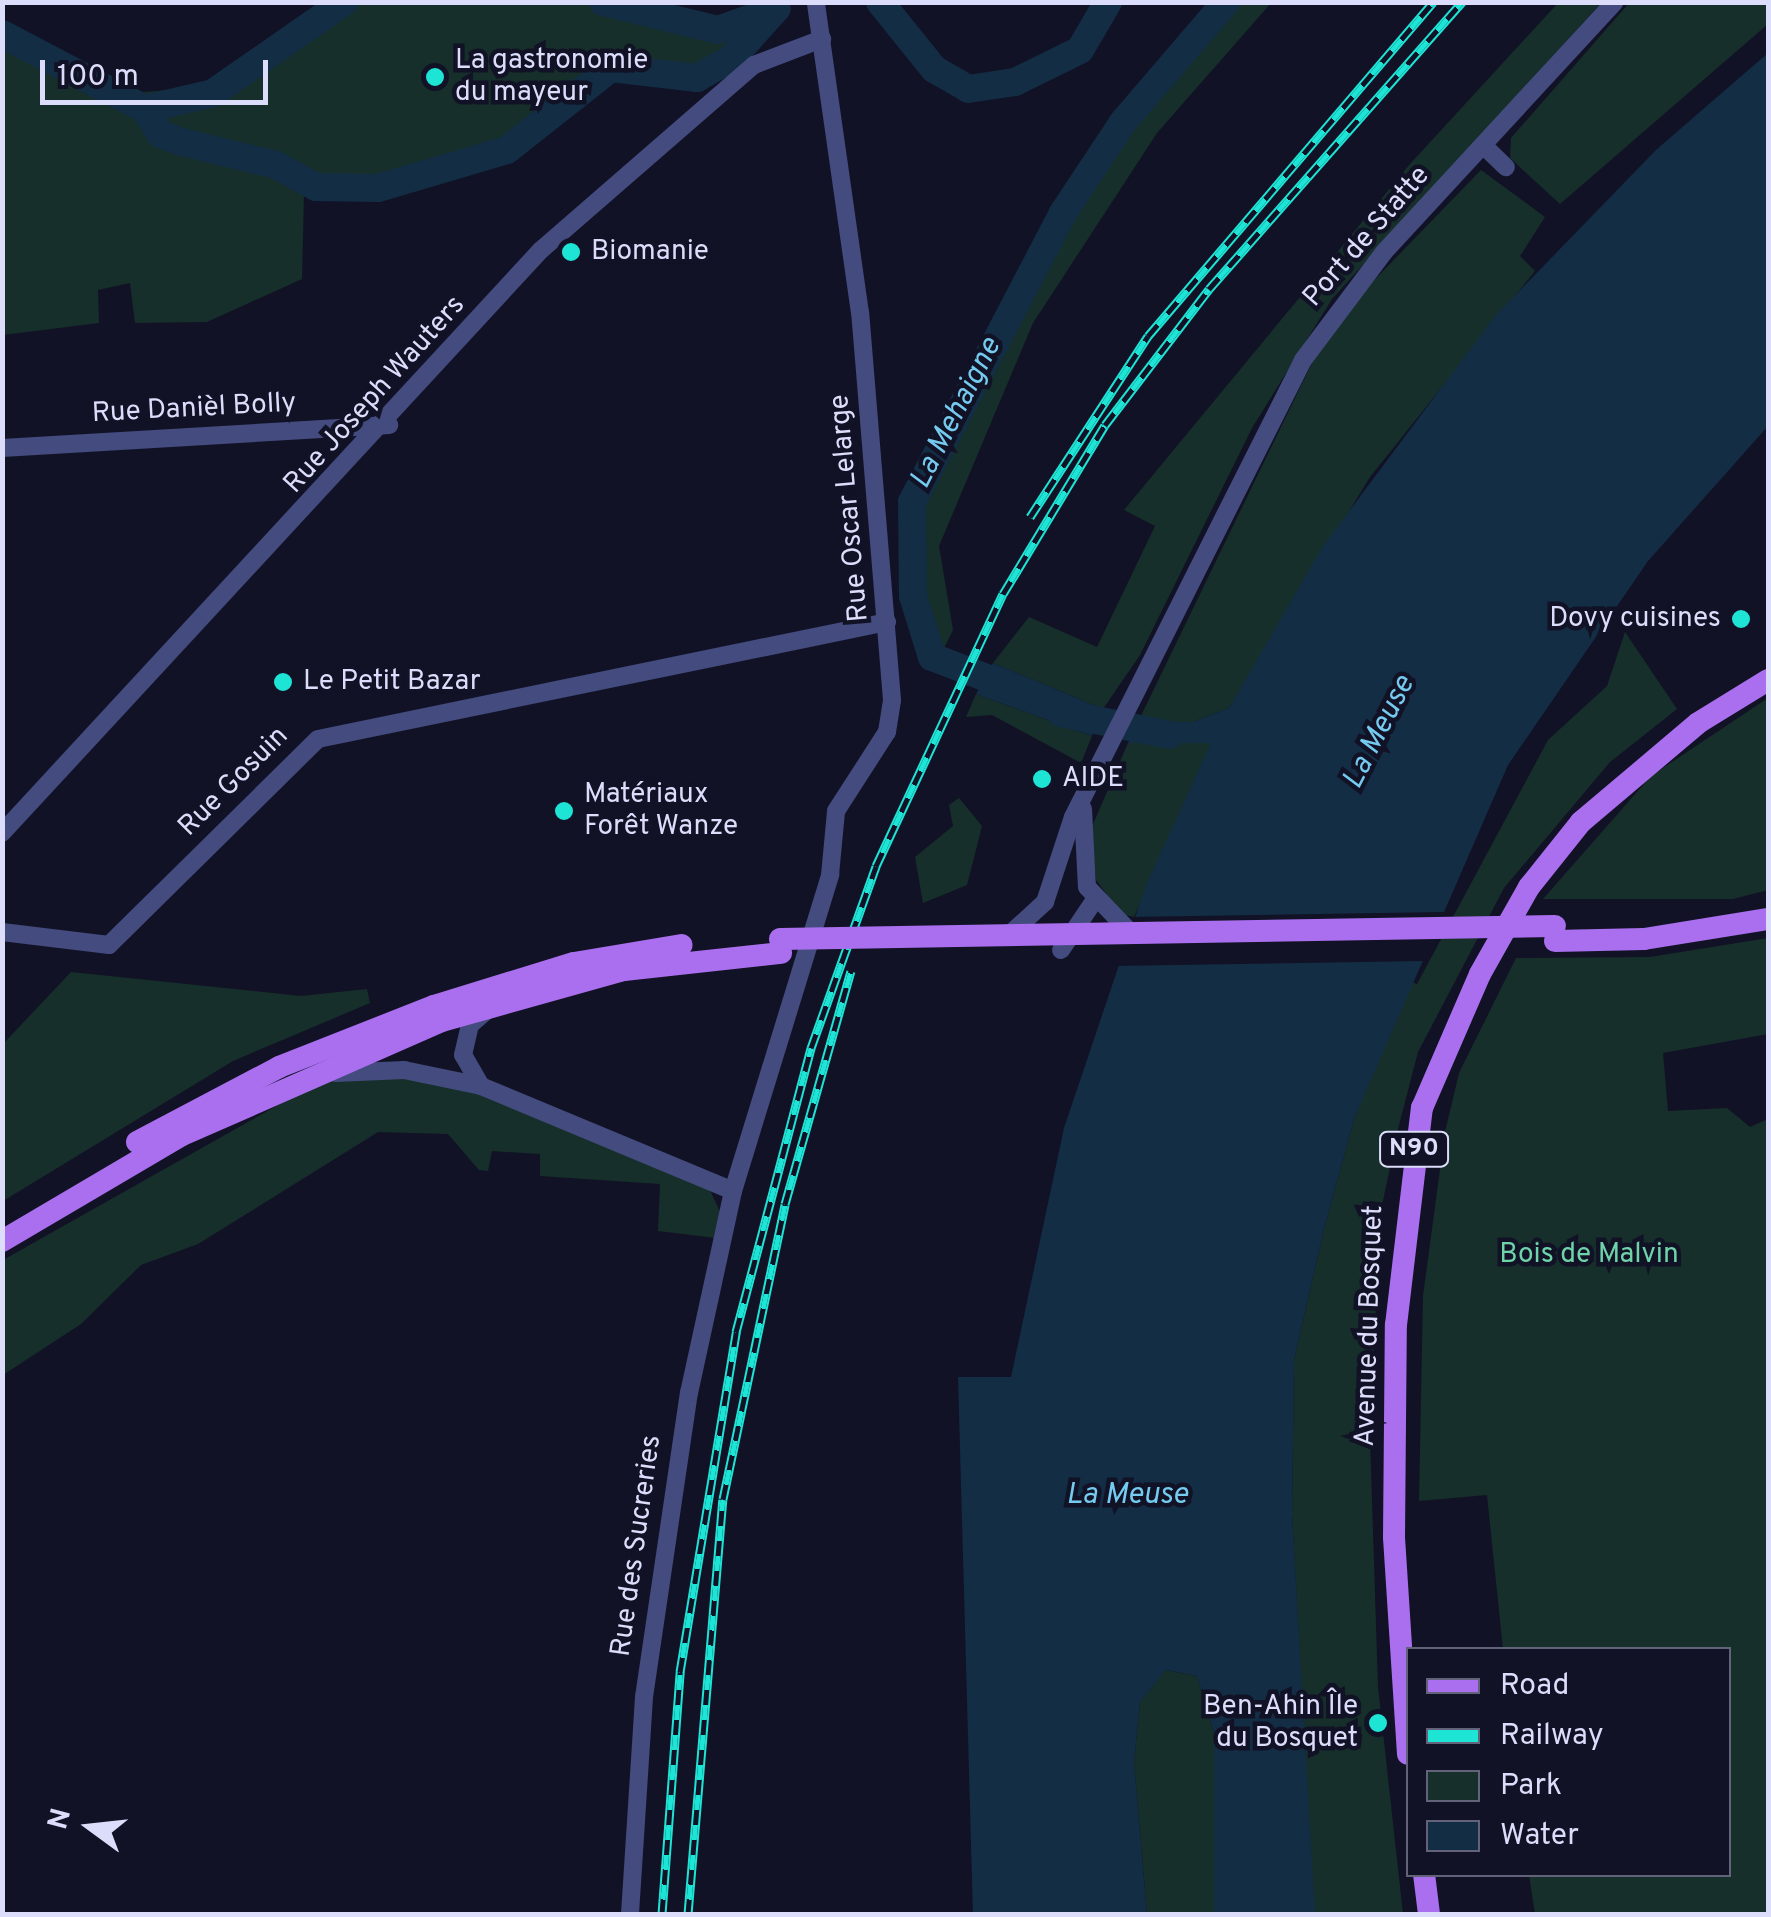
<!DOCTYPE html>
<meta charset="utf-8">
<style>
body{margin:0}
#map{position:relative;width:1771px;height:1917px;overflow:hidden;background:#121226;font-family:Overpass,sans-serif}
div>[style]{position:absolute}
.green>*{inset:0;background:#162f2a}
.water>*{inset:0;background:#132d44}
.pier>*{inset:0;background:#121226}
.river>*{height:28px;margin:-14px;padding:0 14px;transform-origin:14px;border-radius:14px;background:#132d44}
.minor>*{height:18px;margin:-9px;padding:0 9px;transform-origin:9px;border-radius:9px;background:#434b7f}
.major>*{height:22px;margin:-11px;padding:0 11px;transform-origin:11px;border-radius:11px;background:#a96fee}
.rail>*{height:9px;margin-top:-4.5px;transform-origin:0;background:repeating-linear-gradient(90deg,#121226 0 15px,#1ee4d6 0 30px);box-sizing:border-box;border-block:2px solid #1ee4d6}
.major-bridge>*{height:22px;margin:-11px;padding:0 11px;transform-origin:11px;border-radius:11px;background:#a96fee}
.dots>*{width:28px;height:28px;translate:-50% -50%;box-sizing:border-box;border:5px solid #121226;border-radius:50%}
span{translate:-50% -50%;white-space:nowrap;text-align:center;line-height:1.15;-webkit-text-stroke:9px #121226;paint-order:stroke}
.shield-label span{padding:2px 8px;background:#121226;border:2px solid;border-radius:8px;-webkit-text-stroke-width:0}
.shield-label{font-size:25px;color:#dbddfb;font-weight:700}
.poi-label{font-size:28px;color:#dbddfb}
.left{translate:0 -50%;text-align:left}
.right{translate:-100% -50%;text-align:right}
.street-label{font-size:28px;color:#dbddfb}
.park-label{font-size:28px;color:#6fd3a9}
.water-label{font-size:30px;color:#75cbef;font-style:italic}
.frame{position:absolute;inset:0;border:5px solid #dbddfb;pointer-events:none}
.legend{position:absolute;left:1406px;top:1647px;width:325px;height:230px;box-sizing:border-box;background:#121226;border:2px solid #62637b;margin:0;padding:12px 18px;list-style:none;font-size:30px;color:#dbddfb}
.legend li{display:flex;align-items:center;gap:20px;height:50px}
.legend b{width:50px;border:2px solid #62637b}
.north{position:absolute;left:40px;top:1777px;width:100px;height:100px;-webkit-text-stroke:8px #121226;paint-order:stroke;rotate:285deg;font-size:28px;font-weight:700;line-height:40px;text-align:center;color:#dbddfb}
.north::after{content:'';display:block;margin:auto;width:35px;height:45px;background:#dbddfb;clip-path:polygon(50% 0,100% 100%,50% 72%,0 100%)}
.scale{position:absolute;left:40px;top:60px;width:228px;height:45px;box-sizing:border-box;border:5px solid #dbddfb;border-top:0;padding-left:12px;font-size:30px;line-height:35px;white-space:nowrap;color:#dbddfb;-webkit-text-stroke:8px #121226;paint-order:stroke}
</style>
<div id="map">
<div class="green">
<div style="clip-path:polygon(1630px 2px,1768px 3px,1768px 24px,1560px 204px,1510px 158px,1511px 138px)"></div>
<div style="clip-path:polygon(325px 3px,642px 3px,642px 13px,667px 24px,718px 30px,777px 8px,732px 58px,697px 78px,611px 68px,603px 86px,513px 155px,369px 194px,304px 192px,302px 279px,207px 322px,135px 323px,130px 283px,98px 290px,99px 323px,3px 335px,3px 20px,143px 92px,208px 87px)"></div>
<div style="clip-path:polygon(1215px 3px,1271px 3px,1157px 133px,1033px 323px,939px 546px,953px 630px,938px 660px,913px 596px,908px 500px,964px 376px,1073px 183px)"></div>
<div style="clip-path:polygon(1558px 3px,1601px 3px,1332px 299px,1252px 428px,1140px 655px,1103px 709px,993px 663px,1029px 617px,1097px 647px,1155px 526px,1124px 510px,1410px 164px)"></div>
<div style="clip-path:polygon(1481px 170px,1545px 217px,1520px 256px,1535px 271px,1370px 477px,1229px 708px,1193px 722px,1138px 722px,1313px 361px,1354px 301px)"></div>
<div style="clip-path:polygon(1625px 632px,1677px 709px,1610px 762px,1504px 888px,1418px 1052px,1399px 1125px,1380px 1215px,1370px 1439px,1378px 1687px,1403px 1914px,1314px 1914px,1292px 1514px,1294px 1360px,1323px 1233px,1354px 1119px,1409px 981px,1417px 984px,1548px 740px,1607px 686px)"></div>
<div style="clip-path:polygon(976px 694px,1092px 736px,1081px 763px,992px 715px,966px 717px)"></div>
<div style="clip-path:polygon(1768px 698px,1768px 890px,1733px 899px,1543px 899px,1651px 776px)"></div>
<div style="clip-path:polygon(1212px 742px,1134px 917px,1121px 914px,1096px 880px,1091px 829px,1128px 743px)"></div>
<div style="clip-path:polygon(959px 798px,982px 826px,967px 885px,923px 903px,915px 857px,953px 826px,949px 805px)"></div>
<div style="clip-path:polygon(1768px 938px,1768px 1034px,1663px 1053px,1668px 1111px,1727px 1108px,1750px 1127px,1768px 1119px,1768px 1914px,1535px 1914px,1529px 1875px,1728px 1874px,1728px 1650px,1503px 1649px,1487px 1495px,1419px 1501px,1423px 1296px,1445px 1132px,1459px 1073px,1516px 958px,1650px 957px)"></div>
<div style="clip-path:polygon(71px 972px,301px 996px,367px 989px,370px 1003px,233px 1061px,3px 1201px,3px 1044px)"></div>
<div style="clip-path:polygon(404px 1073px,477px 1092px,710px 1190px,721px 1214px,716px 1238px,658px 1231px,660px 1184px,540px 1176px,540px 1154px,492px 1151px,488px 1171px,479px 1170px,448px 1134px,378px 1132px,198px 1244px,141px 1265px,81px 1324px,3px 1375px,3px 1260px,319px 1082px)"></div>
<div style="clip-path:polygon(1165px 1670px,1197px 1676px,1214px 1733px,1214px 1914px,1147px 1914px,1134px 1762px,1140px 1702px)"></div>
</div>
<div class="water">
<div style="clip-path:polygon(1768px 53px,1768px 426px,1648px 561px,1508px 765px,1354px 1119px,1323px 1233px,1294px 1360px,1292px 1514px,1315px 1914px,1214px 1914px,1214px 1733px,1197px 1676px,1166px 1670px,1140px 1702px,1134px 1762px,1147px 1914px,973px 1914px,958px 1377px,1011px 1377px,1064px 1128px,1146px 885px,1211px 743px,1128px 743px,1138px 722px,1193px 722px,1229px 708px,1323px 546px,1495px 316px,1656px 150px)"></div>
<div style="clip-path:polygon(993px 663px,1103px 709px,1092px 736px,976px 694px)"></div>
</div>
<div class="pier">
<div style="clip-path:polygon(1444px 912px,1423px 961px,1111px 966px,1129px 917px)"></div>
</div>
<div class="river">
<div style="left:603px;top:2px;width:118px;rotate:13.7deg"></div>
<div style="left:718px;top:30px;width:59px;rotate:-19.7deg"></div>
<div style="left:880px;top:2px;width:86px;rotate:51.1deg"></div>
<div style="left:934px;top:69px;width:39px;rotate:30deg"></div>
<div style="left:968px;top:89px;width:48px;rotate:-8.5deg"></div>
<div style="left:1015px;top:82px;width:72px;rotate:-26.2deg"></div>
<div style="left:1080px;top:50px;width:56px;rotate:-59.7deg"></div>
<div style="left:2px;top:34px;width:161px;rotate:27.7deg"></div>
<div style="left:145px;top:109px;width:70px;rotate:-13.2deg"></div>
<div style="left:213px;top:93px;width:160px;rotate:-34.8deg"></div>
<div style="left:145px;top:109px;width:29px;rotate:59deg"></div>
<div style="left:160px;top:134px;width:23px;rotate:20deg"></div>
<div style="left:182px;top:142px;width:97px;rotate:13.7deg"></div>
<div style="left:276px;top:165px;width:46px;rotate:28.8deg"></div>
<div style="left:316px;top:187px;width:62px;rotate:0.9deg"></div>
<div style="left:378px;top:188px;width:134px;rotate:-16.4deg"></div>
<div style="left:507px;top:150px;width:132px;rotate:-38.3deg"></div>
<div style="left:611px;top:68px;width:87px;rotate:6.6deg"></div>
<div style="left:697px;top:78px;width:40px;rotate:-29.7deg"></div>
<div style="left:732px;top:58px;width:67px;rotate:-48deg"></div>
<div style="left:1018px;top:690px;width:92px;rotate:-159deg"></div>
<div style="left:932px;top:657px;width:64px;rotate:-107.3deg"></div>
<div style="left:913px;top:596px;width:94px;rotate:-90.6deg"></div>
<div style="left:912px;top:502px;width:326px;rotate:-62.4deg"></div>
<div style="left:1063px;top:213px;width:110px;rotate:-56.5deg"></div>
<div style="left:1124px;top:121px;width:157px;rotate:-49.4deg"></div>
<div style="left:1061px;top:713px;width:111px;rotate:11.4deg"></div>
</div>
<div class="minor">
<div style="left:1485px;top:147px;width:29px;rotate:44deg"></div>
<div style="left:2px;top:448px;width:388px;rotate:-3.4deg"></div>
<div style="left:1083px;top:809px;width:78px;rotate:87.1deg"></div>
<div style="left:1087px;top:887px;width:64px;rotate:46.3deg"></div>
<div style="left:2px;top:833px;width:794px;rotate:-47.25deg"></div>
<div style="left:541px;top:250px;width:282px;rotate:-41deg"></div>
<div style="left:754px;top:65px;width:73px;rotate:-20.9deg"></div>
<div style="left:2px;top:932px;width:108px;rotate:6.9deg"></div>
<div style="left:109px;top:945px;width:293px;rotate:-44.6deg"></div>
<div style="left:318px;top:739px;width:581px;rotate:-11.62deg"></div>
<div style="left:1009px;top:935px;width:49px;rotate:-42.5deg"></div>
<div style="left:1045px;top:902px;width:89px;rotate:-71.8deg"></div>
<div style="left:1073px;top:817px;width:512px;rotate:-63.28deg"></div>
<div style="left:1303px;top:360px;width:135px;rotate:-53.1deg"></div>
<div style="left:1384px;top:252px;width:340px;rotate:-47.3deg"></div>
<div style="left:1061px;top:950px;width:59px;rotate:-56deg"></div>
<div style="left:336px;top:1073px;width:68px;rotate:-2.5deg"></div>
<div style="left:404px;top:1070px;width:79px;rotate:11.7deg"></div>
<div style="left:481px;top:1086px;width:273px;rotate:22.6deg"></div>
<div style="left:481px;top:1086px;width:36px;rotate:-120deg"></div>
<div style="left:463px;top:1055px;width:31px;rotate:-77deg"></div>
<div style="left:470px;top:1025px;width:23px;rotate:-41deg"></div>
<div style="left:630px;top:1914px;width:217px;rotate:-86.3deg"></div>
<div style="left:644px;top:1697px;width:307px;rotate:-81.6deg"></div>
<div style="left:689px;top:1393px;width:207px;rotate:-77.7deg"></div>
<div style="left:733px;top:1191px;width:331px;rotate:-72.9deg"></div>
<div style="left:830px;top:875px;width:64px;rotate:-84.6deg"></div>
<div style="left:836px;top:811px;width:94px;rotate:-57.2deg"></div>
<div style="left:887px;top:732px;width:32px;rotate:-81deg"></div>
<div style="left:892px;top:700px;width:388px;rotate:-94.7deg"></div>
<div style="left:860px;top:313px;width:314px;rotate:-98.1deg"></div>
</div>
<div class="major">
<div style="left:1555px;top:941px;width:89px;rotate:-1.3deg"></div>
<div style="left:1644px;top:939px;width:126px;rotate:-9.2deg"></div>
<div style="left:137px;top:1142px;width:161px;rotate:-27.8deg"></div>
<div style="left:279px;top:1067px;width:167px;rotate:-21.5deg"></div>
<div style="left:434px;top:1006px;width:146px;rotate:-17.1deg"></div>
<div style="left:574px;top:963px;width:109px;rotate:-9.5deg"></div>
<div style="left:2px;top:1241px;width:207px;rotate:-30.5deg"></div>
<div style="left:180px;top:1136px;width:286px;rotate:-23.7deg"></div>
<div style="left:442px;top:1021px;width:189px;rotate:-15.7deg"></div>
<div style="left:624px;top:970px;width:158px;rotate:-6.2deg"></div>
<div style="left:1408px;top:1754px;width:217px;rotate:-93.7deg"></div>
<div style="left:1394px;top:1537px;width:212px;rotate:-89.5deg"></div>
<div style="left:1396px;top:1325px;width:219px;rotate:-83.2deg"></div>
<div style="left:1422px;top:1108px;width:146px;rotate:-66.6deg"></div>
<div style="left:1480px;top:974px;width:100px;rotate:-60.6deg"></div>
<div style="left:1529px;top:887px;width:83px;rotate:-51.3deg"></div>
<div style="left:1581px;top:822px;width:153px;rotate:-40.2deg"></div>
<div style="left:1698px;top:723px;width:82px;rotate:-31.6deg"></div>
<div style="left:1424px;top:1874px;width:40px;rotate:82.9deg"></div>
</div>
<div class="rail">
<div style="left:1030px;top:517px;width:216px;rotate:-56.9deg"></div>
<div style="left:1148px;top:336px;width:439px;rotate:-49.5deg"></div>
<div style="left:662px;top:1914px;width:243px;rotate:-85.7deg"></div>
<div style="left:680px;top:1672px;width:345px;rotate:-80.6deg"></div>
<div style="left:736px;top:1332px;width:294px;rotate:-75.2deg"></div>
<div style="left:811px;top:1048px;width:193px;rotate:-70.3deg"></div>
<div style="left:876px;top:866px;width:300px;rotate:-65deg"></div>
<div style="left:1003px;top:594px;width:197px;rotate:-58.9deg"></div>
<div style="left:1105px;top:425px;width:171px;rotate:-52.6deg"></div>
<div style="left:1209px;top:289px;width:383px;rotate:-48.6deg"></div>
<div style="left:688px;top:1914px;width:416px;rotate:-85.2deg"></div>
<div style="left:723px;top:1499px;width:301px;rotate:-78.1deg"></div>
<div style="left:785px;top:1204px;width:242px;rotate:-74.2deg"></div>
</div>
<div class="major-bridge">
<div style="left:780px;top:939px;width:775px;rotate:-0.96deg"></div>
</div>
<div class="dots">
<div style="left:435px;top:77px;background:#1ee4d6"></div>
<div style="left:571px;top:252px;background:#1ee4d6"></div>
<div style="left:1741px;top:619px;background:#1ee4d6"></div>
<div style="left:283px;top:682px;background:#1ee4d6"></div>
<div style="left:1042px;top:779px;background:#1ee4d6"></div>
<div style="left:564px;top:811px;background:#1ee4d6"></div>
<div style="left:1378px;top:1723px;background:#1ee4d6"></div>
</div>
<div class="shield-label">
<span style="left:1414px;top:1149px">N90</span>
</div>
<div class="poi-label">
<span class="left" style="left:455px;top:77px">La gastronomie<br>du mayeur</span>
<span class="left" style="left:591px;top:252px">Biomanie</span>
<span class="right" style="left:1721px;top:619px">Dovy cuisines</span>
<span class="left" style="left:303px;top:682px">Le Petit Bazar</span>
<span class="left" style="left:1062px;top:779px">AIDE</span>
<span class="left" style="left:584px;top:811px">Matériaux<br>Forêt Wanze</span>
<span class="right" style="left:1358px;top:1723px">Ben-Ahin Île<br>du Bosquet</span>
</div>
<div class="street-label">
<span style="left:1367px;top:237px;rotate:-49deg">Port de Statte</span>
<span style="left:375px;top:395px;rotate:-48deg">Rue Joseph Wauters</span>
<span style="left:194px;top:409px;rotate:-3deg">Rue Danièl Bolly</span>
<span style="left:850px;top:508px;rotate:-95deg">Rue Oscar Lelarge</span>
<span style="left:234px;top:782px;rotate:-45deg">Rue Gosuin</span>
<span style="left:1370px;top:1326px;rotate:-88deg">Avenue du Bosquet</span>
<span style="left:637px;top:1546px;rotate:-82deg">Rue des Sucreries</span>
</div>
<div class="park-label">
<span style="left:1589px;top:1255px">Bois de Malvin</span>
</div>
<div class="water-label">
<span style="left:957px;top:414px;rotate:-63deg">La Mehaigne</span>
<span style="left:1380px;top:733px;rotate:-63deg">La Meuse</span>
<span style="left:1127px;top:1496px">La Meuse</span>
</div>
<div class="frame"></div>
<ul class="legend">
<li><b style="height:12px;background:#a96fee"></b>Road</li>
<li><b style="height:12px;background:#1ee4d6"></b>Railway</li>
<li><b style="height:28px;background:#162f2a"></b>Park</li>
<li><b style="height:28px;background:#132d44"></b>Water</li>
</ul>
<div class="north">N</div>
<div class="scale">100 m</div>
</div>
